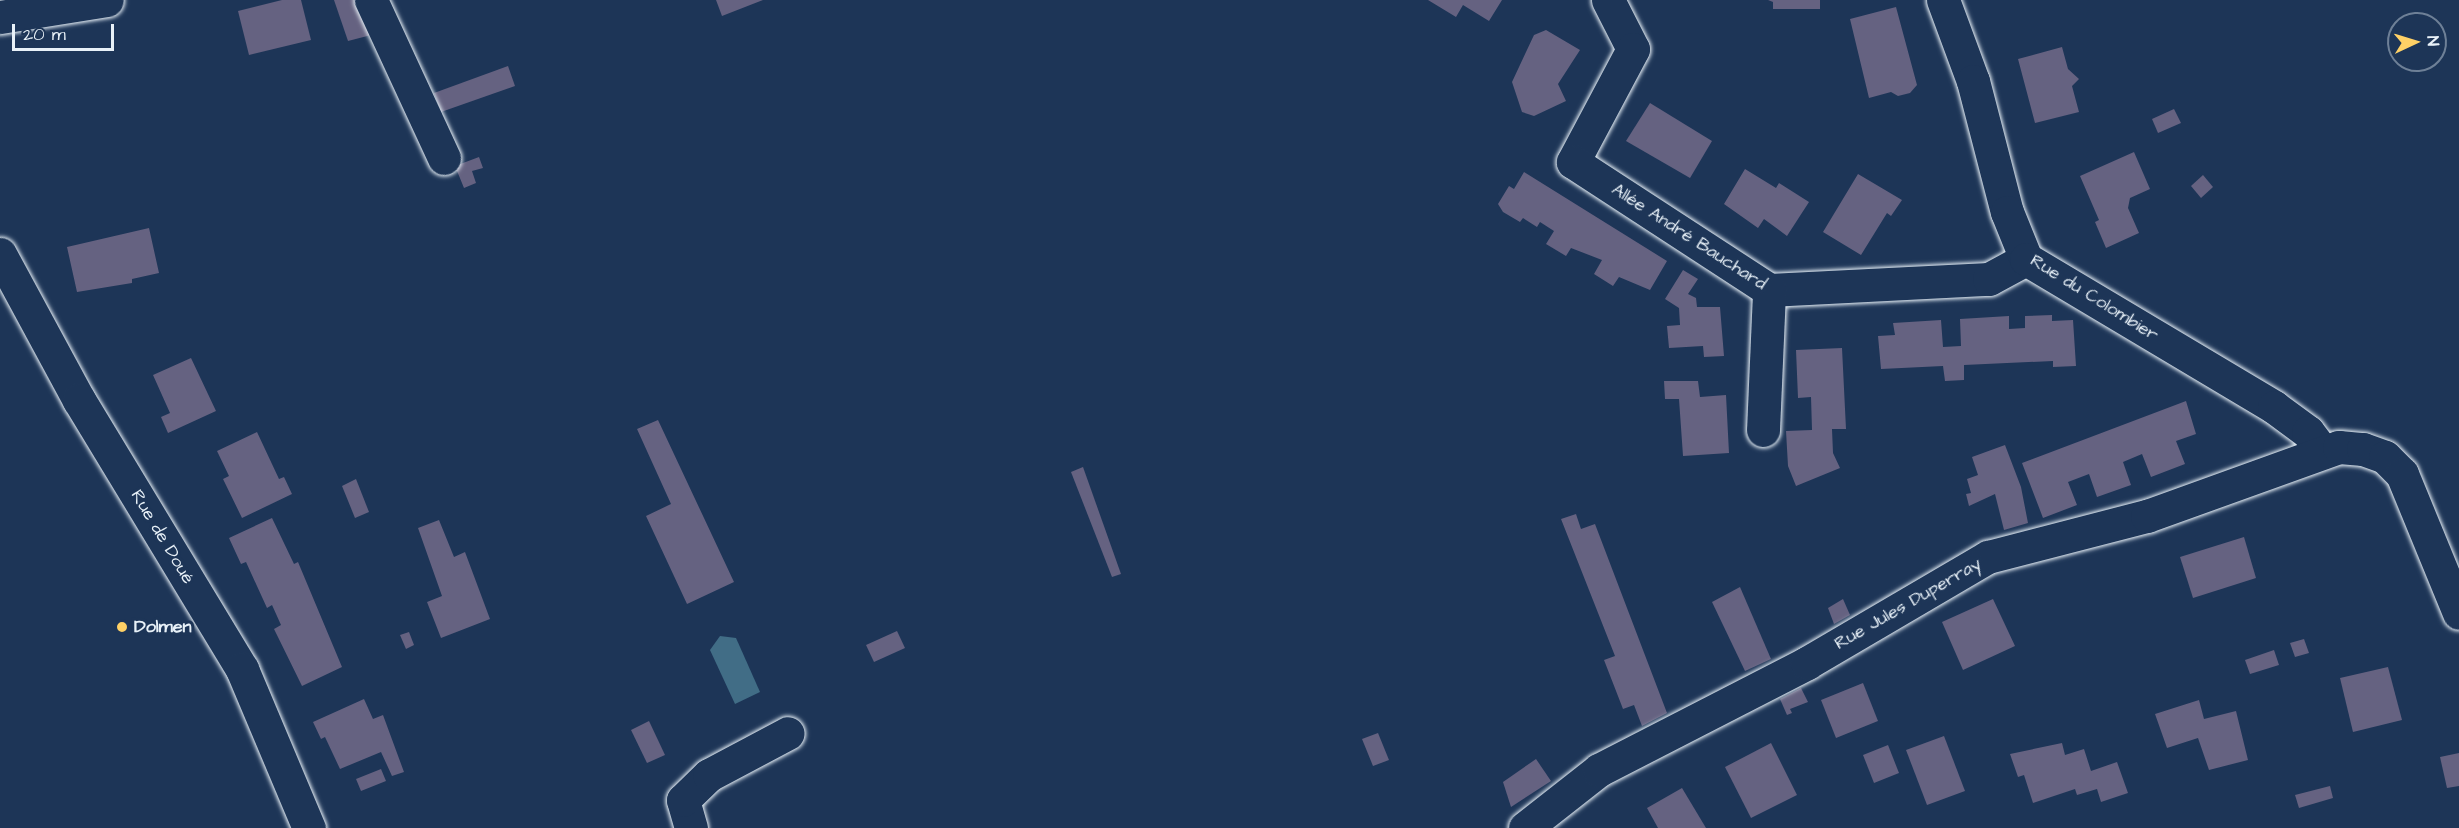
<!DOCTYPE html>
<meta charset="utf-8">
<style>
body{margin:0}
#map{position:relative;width:2459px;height:828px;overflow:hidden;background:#1d3557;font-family:"Architects Daughter",sans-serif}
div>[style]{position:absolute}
.water>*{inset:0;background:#416d86}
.building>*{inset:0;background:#656281}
.roads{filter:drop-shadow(0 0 2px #e8f1f8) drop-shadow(0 0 2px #e8f1f8)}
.minor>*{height:33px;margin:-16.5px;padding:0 16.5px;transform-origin:16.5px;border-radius:16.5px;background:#1d3557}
.dots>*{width:16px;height:16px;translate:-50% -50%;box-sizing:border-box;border:3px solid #1d3557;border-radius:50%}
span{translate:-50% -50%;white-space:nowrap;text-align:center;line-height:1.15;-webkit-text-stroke:6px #1d3557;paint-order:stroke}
.street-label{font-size:18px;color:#e8f1f8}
.poi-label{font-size:18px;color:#e8f1f8;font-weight:700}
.left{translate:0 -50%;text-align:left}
.north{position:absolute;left:2387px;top:12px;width:60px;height:60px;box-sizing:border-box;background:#1d3557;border:2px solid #6e8097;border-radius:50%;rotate:86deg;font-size:16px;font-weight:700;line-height:24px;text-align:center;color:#e8f1f8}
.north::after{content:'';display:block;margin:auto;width:21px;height:27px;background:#ffd166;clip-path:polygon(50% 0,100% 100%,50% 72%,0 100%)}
.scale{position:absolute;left:12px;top:24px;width:102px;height:27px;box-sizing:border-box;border:3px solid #e8f1f8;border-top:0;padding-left:8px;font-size:18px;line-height:21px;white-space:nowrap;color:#e8f1f8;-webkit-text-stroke:4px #1d3557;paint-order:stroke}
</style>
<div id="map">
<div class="water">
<div style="clip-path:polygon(720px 636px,736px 638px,760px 692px,735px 704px,710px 650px)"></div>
</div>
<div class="building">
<div style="clip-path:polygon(282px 0,301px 0,311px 40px,249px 55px,238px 11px)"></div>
<div style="clip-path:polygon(334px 0,361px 0,375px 34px,348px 41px)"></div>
<div style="clip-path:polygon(716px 0,763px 0,722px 16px)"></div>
<div style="clip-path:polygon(1428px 0,1502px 0,1489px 21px,1463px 5px,1456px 17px)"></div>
<div style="clip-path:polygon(1768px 0,1820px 0,1820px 9px,1773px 9px,1773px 2px)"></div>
<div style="clip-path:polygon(1896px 7px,1917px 85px,1910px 93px,1898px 96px,1891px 92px,1869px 98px,1850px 19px)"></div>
<div style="clip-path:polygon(1546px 30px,1580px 50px,1558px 84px,1566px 101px,1534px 116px,1522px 112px,1512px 82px,1534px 35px)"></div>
<div style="clip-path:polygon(2062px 47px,2068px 69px,2079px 79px,2072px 86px,2079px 112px,2035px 123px,2018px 59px)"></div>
<div style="clip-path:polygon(508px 66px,515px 86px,441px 112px,434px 93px)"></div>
<div style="clip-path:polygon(1650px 103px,1712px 141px,1690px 178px,1626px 141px)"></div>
<div style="clip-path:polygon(2174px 109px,2181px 123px,2158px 133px,2152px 119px)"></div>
<div style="clip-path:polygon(2134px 152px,2150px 189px,2130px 198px,2128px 208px,2139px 233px,2106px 248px,2095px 222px,2099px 220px,2080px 176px)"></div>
<div style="clip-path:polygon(479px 157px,483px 168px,472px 171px,476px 183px,464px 188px,455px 166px)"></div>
<div style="clip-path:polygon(1745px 169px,1776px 188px,1779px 183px,1809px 202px,1787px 236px,1764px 219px,1758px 228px,1724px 204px)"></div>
<div style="clip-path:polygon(1524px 172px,1667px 261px,1650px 290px,1619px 277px,1613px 286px,1594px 274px,1602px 260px,1571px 248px,1566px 256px,1546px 244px,1554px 231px,1540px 222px,1537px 227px,1523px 218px,1520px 222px,1503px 212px,1498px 204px,1509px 186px,1514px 189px)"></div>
<div style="clip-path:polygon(1858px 174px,1902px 200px,1891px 216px,1887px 213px,1861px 255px,1823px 232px)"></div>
<div style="clip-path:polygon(2203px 175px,2213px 187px,2201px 198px,2191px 186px)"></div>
<div style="clip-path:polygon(149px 228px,159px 273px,132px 279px,132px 283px,77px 292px,67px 247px)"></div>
<div style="clip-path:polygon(1683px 270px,1698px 279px,1688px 294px,1696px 298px,1697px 307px,1720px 307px,1724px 356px,1704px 357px,1703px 346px,1669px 348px,1667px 326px,1680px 325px,1679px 308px,1665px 299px)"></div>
<div style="clip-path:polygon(2052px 315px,2052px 321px,2073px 320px,2076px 366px,2053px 367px,2053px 361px,1964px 365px,1964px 380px,1945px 381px,1943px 366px,1881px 369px,1878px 336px,1895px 335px,1893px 323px,1941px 320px,1943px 347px,1961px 346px,1960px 319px,2009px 316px,2009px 329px,2025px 328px,2025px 316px)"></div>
<div style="clip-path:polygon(1842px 348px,1846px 429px,1832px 429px,1833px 453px,1840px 468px,1796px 486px,1788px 466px,1786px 431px,1812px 430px,1811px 397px,1798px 398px,1796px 350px)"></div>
<div style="clip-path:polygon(191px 358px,216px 411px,168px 433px,161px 417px,170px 413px,153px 375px)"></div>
<div style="clip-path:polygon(1664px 381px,1698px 381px,1700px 397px,1726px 395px,1729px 453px,1683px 456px,1679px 399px,1665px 399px)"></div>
<div style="clip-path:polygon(2186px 401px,2196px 434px,2176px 441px,2185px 464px,2151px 477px,2142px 454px,2123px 462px,2131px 485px,2097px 497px,2089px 474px,2068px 482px,2077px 505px,2043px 518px,2022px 463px)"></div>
<div style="clip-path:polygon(658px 420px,734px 582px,687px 604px,646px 516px,671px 504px,637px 429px)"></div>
<div style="clip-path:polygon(257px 432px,279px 479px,284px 477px,292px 494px,242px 518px,223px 479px,229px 476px,217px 451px)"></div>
<div style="clip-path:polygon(2005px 445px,2021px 487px,2028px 523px,2004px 530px,1995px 494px,1969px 506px,1966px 494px,1971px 493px,1967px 479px,1978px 475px,1972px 457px)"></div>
<div style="clip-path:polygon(1083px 467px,1121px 574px,1112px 577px,1071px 472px)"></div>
<div style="clip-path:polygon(356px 479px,369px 512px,355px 518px,342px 486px)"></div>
<div style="clip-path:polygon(1576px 514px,1581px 529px,1595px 524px,1667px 713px,1642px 726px,1634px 705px,1623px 709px,1604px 660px,1615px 656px,1561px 519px)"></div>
<div style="clip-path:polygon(272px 518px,294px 564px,298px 562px,342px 667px,302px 686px,274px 629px,281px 625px,272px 605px,267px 608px,246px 562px,241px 564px,229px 538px)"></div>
<div style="clip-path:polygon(439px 520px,454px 557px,465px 552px,490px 619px,441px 638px,427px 602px,442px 596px,418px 528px)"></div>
<div style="clip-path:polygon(2244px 537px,2256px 578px,2193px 598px,2180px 557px)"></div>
<div style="clip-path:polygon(1740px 587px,1771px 659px,1745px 671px,1712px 602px)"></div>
<div style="clip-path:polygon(1843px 599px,1850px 615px,1834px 624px,1828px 608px)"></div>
<div style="clip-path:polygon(1993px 599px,2015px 646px,1963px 670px,1942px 622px)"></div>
<div style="clip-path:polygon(897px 631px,905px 648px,874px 662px,866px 645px)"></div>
<div style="clip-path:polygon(409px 632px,414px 645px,406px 649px,400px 635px)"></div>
<div style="clip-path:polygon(2304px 639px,2309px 653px,2295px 657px,2290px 643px)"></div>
<div style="clip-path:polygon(2274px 650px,2279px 665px,2250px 674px,2245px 660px)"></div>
<div style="clip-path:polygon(2388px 667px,2402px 720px,2353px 732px,2340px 678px)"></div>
<div style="clip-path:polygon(1863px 683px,1878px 721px,1836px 738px,1821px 700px)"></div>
<div style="clip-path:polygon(1801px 688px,1808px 702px,1790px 709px,1792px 713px,1787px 715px,1780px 699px)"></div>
<div style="clip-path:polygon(364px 699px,373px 719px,383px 715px,404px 772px,392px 776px,381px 752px,340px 769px,325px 737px,321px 739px,313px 722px)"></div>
<div style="clip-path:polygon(2199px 700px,2204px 719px,2236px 711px,2248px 760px,2209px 770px,2198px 738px,2167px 748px,2155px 714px)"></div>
<div style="clip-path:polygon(649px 721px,665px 755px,647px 763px,631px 730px)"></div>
<div style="clip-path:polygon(1378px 733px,1389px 760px,1373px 766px,1362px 739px)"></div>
<div style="clip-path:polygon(1944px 736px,1965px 791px,1927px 805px,1906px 750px)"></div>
<div style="clip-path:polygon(1771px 743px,1797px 795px,1751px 818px,1725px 767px)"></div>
<div style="clip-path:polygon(2062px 743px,2065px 755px,2084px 749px,2091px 771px,2117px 762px,2128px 793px,2101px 802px,2097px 789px,2077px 795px,2075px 789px,2033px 803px,2024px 775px,2018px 777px,2010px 754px)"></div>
<div style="clip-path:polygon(1888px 745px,1899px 773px,1874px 783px,1863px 755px)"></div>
<div style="clip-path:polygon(2459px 753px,2459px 786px,2447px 788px,2440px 757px)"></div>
<div style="clip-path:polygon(1536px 759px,1551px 781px,1511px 807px,1503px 782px)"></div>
<div style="clip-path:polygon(381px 769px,386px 781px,361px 791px,356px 779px)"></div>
<div style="clip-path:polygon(2330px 786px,2333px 798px,2299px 808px,2295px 795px)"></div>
<div style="clip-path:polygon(1682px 788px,1706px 828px,1658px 828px,1647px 808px)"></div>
</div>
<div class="roads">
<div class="minor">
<div style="left:371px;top:0;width:174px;rotate:65.2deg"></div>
<div style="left:1608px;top:0;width:55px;rotate:63deg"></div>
<div style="left:1633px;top:49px;width:128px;rotate:118deg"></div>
<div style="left:1573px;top:162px;width:234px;rotate:33.1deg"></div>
<div style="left:1769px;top:290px;width:220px;rotate:-2.9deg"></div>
<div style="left:1989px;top:279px;width:42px;rotate:-28.4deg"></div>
<div style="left:1943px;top:0;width:86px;rotate:69.7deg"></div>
<div style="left:1973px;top:81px;width:135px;rotate:75.5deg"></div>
<div style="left:2007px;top:212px;width:51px;rotate:68deg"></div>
<div style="left:2026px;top:259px;width:289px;rotate:30.8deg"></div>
<div style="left:2274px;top:407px;width:42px;rotate:36.3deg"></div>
<div style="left:2308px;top:432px;width:25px;rotate:53deg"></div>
<div style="left:0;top:17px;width:108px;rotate:-9deg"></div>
<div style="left:0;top:254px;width:166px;rotate:61.6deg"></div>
<div style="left:79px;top:400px;width:315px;rotate:58.8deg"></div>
<div style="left:242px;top:669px;width:173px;rotate:67.2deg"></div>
<div style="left:1763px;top:430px;width:140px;rotate:-87.5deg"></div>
<div style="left:691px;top:828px;width:29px;rotate:-106deg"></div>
<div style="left:683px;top:800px;width:36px;rotate:-44deg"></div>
<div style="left:709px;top:775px;width:89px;rotate:-28deg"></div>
<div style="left:1525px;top:828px;width:94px;rotate:-38.1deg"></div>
<div style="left:1599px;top:770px;width:234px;rotate:-27.2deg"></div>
<div style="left:1807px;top:663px;width:210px;rotate:-30.4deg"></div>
<div style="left:1988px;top:557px;width:164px;rotate:-14.5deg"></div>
<div style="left:2147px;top:516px;width:204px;rotate:-19.8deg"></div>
<div style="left:2339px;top:447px;width:24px;rotate:5deg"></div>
<div style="left:2363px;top:449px;width:23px;rotate:20deg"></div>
<div style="left:2385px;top:457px;width:24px;rotate:45deg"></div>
<div style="left:2402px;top:474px;width:150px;rotate:67.7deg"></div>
</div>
</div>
<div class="dots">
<div style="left:122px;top:627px;background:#ffd166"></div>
</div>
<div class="street-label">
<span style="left:1689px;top:237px;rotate:33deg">Allée André Bauchard</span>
<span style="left:2094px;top:298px;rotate:32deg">Rue du Colombier</span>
<span style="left:162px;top:537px;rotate:59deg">Rue de Doué</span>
<span style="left:1908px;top:604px;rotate:-30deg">Rue Jules Duperray</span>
</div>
<div class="poi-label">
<span class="left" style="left:134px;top:627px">Dolmen</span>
</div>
<div class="north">N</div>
<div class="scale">20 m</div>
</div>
